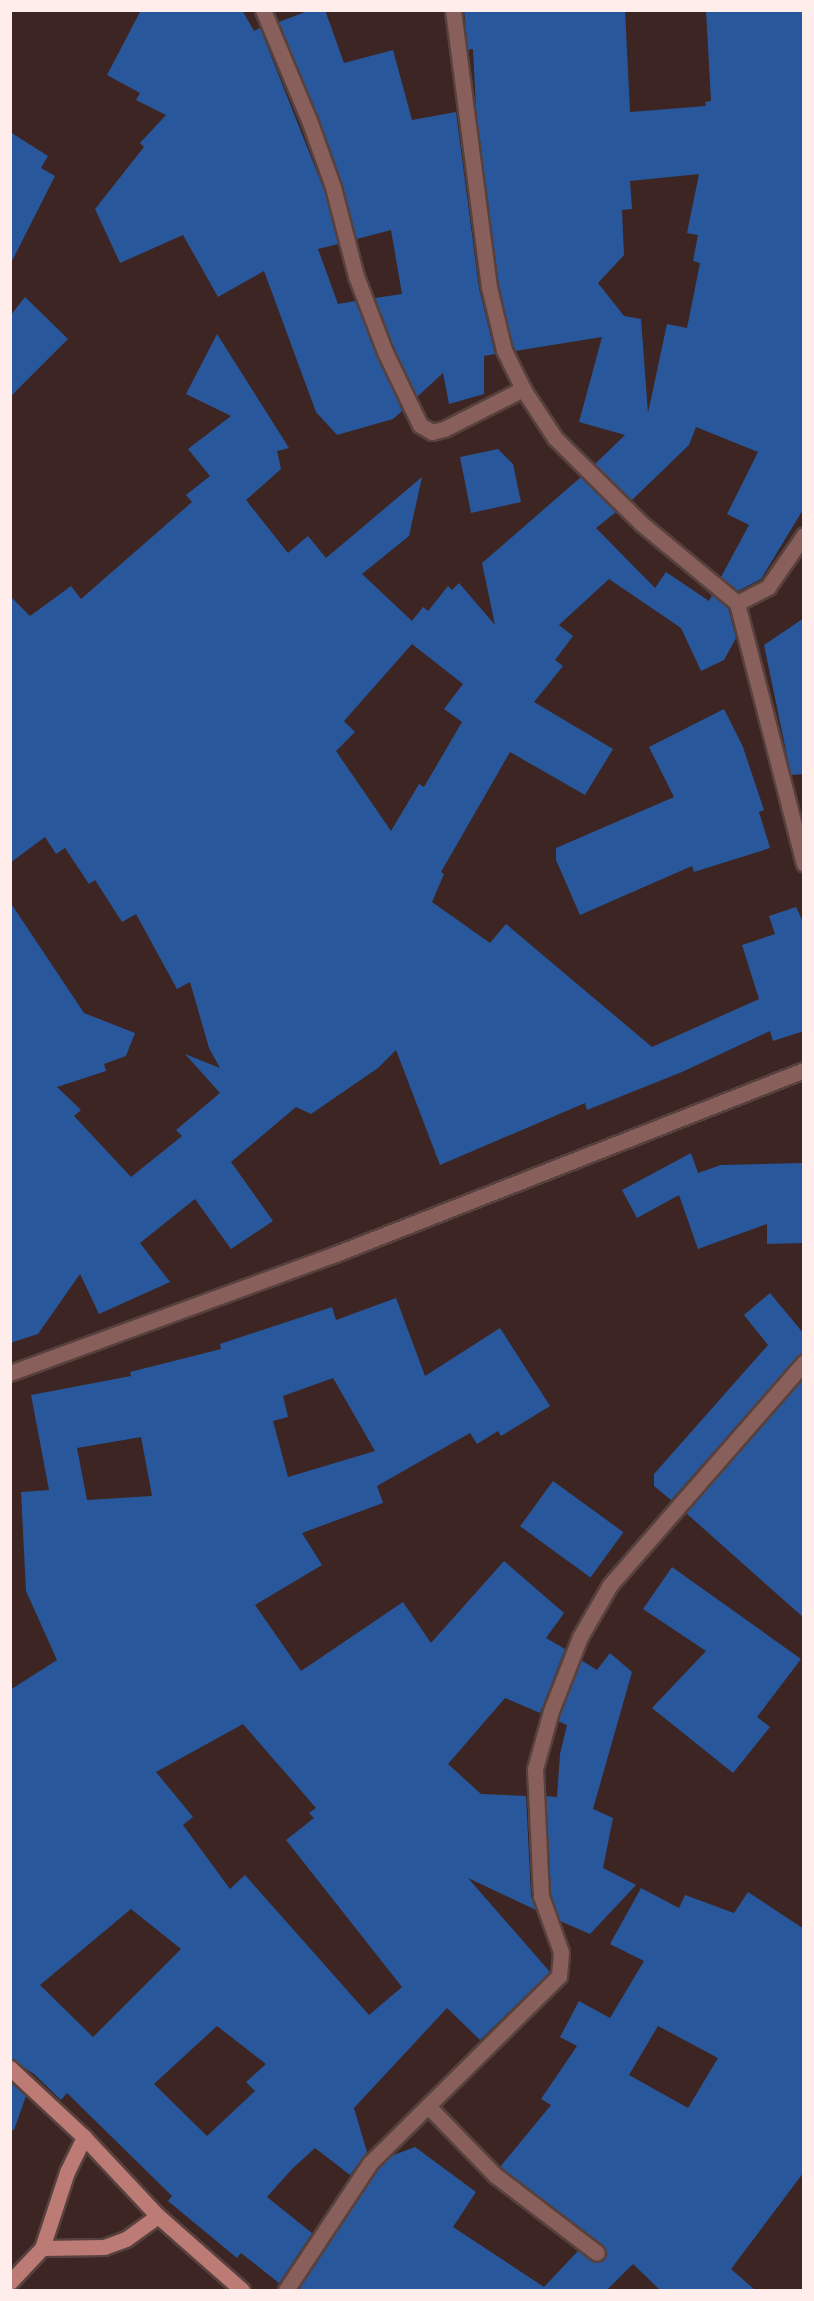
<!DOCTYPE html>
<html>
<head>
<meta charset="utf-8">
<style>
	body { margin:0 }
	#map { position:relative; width:814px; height:2301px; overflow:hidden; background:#3c2522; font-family:Quicksand,sans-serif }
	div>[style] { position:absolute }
	.building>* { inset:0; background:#28589b; transform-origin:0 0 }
	.roads { filter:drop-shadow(2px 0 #57413e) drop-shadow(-2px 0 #57413e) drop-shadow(0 2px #57413e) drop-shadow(0 -2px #57413e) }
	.street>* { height:15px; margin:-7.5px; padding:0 7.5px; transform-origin:7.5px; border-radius:7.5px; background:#885f5b }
	.secondary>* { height:15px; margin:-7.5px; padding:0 7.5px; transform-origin:7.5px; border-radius:7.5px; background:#bc7b75 }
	span { translate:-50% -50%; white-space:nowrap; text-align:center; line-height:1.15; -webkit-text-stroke:4.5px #1b1110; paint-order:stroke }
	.frame { position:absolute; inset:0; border:12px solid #feedeb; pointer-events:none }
</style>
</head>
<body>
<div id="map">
	<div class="building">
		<div style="clip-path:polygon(141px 10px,242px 10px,254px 31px,260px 28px,324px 190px,338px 244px,318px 249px,338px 304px,355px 301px,402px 411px,393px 419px,337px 435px,316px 412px,264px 271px,218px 297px,183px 235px,120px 263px,95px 209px,144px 147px,140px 143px,166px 115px,136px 100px,140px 93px,107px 75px)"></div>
		<div style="clip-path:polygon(310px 10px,325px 10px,344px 63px,393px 50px,412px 120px,456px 112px,479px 288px,495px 354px,484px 356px,484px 394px,449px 404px,443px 373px,417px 397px,394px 348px,375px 298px,402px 294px,391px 230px,357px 239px,318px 117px,279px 22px)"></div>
		<div style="clip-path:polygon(evenodd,464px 10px,625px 10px,630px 112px,706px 106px,705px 102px,711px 101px,706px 10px,804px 10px,804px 508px,761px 579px,738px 591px,721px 577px,749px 525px,727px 514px,758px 452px,696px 427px,689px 445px,632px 500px,595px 464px,625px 435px,579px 422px,602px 337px,515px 351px,513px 347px,499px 285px,476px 109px,473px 49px,468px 50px,464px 10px,699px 174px,687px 233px,698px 235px,693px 261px,700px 263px,687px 328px,667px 324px,648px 413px,641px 319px,624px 316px,598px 283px,624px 255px,622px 210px,632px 209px,630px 181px,699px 174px)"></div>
		<div style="clip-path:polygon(10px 132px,48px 156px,41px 168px,55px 176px,10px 265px)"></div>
		<div style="clip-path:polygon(25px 297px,68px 339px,10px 397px,10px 316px)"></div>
		<div style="clip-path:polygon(evenodd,217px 334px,289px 448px,277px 451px,281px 469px,246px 500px,288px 553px,308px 536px,326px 558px,422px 477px,409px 536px,362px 574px,412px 621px,423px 607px,428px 611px,448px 586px,452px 590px,459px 583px,495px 625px,482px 563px,581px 477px,616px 512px,596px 528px,655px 588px,666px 572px,709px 601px,712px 595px,728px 608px,736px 638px,724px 660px,701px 671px,681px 628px,609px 579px,559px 625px,573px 636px,555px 660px,563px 666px,534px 702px,613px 749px,585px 795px,510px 752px,441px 872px,444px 874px,432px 902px,490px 943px,506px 924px,652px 1047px,759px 999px,742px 945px,775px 934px,769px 916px,796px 907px,804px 924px,804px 1031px,773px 1041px,770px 1031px,682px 1072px,587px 1110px,585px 1103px,440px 1165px,396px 1050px,378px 1068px,311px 1114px,296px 1107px,231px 1162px,273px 1221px,231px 1249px,195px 1199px,140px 1243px,170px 1282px,99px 1314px,80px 1274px,38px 1334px,10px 1343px,10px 902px,84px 1013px,135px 1033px,126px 1056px,104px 1064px,106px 1071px,57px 1087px,81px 1110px,74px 1116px,131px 1177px,182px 1136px,176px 1130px,220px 1093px,185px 1054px,220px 1068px,209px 1048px,190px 982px,177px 989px,136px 914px,122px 922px,95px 880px,89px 884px,65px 848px,56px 854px,45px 837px,10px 863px,10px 596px,30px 616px,71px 586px,81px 599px,192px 502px,186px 495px,210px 476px,188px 449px,231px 416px,186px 394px,217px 334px,412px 644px,463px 684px,444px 709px,462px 722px,424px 787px,419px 784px,391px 831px,336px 751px,355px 732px,344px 721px,412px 644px)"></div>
		<div style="clip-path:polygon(498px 449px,513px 464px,521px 502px,471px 513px,460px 457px)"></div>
		<div style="clip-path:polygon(804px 618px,804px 774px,791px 775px,764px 645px)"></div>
		<div style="clip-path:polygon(724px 709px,743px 747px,764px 810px,759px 812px,770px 848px,694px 872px,692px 866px,580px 915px,556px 860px,556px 848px,674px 797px,649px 747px)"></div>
		<div style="clip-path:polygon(691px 1153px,698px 1173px,721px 1165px,804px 1163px,804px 1243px,767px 1244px,767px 1224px,698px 1249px,679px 1195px,637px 1218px,622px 1190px)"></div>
		<div style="clip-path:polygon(770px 1293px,804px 1334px,804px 1354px,797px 1357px,671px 1500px,654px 1486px,654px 1474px,768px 1345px,744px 1315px)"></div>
		<div style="clip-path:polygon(evenodd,396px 1298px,425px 1376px,500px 1328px,550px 1406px,501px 1436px,498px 1431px,477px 1444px,470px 1433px,377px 1486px,383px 1503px,302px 1533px,322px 1565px,255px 1605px,301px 1671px,403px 1602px,431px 1643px,504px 1561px,564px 1613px,546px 1638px,565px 1649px,540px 1713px,505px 1698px,448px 1764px,481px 1794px,526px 1796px,531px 1896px,536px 1910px,468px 1878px,550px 1972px,480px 2040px,447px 2008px,354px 2108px,367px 2152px,350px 2175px,315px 2148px,292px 2169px,267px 2197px,312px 2233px,279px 2283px,241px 2253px,237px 2258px,168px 2201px,172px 2196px,67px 2093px,61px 2100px,34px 2074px,10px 2058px,10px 1690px,57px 1660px,26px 1591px,21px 1492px,49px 1490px,31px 1395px,131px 1376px,130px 1372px,221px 1349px,220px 1344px,332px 1307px,336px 1320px,396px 1298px,333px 1378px,375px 1451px,288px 1477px,273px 1421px,288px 1417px,283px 1396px,333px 1378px,396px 1298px,141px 1437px,152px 1496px,87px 1500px,77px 1448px,141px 1437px,396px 1298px,243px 1724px,316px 1808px,309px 1813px,314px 1818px,286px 1840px,402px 1987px,369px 2015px,245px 1875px,230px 1889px,183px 1825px,193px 1817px,156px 1772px,243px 1724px,396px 1298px,131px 1909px,181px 1949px,93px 2037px,40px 1985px,131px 1909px,396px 1298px,217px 2026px,266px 2064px,246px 2082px,255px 2091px,207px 2136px,154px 2084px,217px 2026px)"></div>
		<div style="clip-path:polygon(804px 1378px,804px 1618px,686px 1513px)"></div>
		<div style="left:553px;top:1481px;width:87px;height:56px;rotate:36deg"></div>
		<div style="clip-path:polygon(672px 1567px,801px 1659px,757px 1717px,770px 1727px,733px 1773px,652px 1708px,706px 1651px,643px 1609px)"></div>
		<div style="clip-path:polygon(610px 1653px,632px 1672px,593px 1809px,613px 1818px,603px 1868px,636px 1885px,590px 1934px,560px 1921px,551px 1894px,546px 1796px,557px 1797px,560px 1754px,567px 1725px,558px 1721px,581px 1660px,597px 1670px)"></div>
		<div style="clip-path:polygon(evenodd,641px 1888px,679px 1908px,685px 1895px,734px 1913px,748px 1892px,804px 1929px,804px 2172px,731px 2269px,755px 2290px,660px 2290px,633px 2264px,607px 2290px,297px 2290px,378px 2169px,391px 2156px,415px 2147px,476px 2192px,453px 2227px,544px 2287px,578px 2251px,595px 2263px,604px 2259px,603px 2245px,500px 2167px,551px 2105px,541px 2099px,577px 2046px,560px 2037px,579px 2001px,610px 2018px,644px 1961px,610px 1944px,641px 1888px,658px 2026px,718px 2058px,688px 2108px,629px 2075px,658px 2026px)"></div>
		<div style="clip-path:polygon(10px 2082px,26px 2096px,14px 2130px,10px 2129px)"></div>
	</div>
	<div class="roads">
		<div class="street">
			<div style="left:263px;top:10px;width:119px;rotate:67.3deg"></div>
			<div style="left:309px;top:120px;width:71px;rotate:70.3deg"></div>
			<div style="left:333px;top:187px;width:92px;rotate:75.5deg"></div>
			<div style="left:356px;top:276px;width:81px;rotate:69.1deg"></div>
			<div style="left:385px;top:352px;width:81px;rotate:64.4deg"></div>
			<div style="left:420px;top:425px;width:14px;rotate:30deg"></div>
			<div style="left:432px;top:432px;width:12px;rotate:-14deg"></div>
			<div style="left:444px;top:429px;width:89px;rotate:-26.9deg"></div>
			<div style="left:453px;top:10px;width:279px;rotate:82.6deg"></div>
			<div style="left:489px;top:287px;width:65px;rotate:76.6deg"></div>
			<div style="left:504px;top:350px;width:43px;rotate:64deg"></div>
			<div style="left:523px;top:389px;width:59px;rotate:56.9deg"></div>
			<div style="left:555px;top:438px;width:122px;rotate:44.7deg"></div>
			<div style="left:642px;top:524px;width:124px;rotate:39.7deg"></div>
			<div style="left:737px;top:603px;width:269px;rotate:75.6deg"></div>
			<div style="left:737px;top:603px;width:35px;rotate:-27deg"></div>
			<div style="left:768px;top:587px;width:63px;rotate:-55.3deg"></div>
			<div style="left:10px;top:1373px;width:344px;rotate:-20.1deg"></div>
			<div style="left:333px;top:1255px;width:506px;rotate:-21.44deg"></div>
			<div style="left:429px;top:2107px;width:95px;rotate:45.9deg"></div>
			<div style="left:495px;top:2175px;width:128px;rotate:37.4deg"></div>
			<div style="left:286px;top:2290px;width:152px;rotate:-56.5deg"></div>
			<div style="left:370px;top:2163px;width:266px;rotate:-44.7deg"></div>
			<div style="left:559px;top:1976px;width:24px;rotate:-85deg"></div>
			<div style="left:561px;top:1952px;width:59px;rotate:-109.7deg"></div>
			<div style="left:541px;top:1896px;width:127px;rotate:-92.7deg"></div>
			<div style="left:535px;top:1769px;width:60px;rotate:-74.6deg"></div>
			<div style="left:551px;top:1711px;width:79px;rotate:-68.6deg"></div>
			<div style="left:580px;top:1637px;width:60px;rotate:-60deg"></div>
			<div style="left:610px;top:1585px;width:295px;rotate:-48.9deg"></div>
		</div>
		<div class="secondary">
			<div style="left:10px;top:2068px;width:101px;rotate:43deg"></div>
			<div style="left:84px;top:2137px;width:108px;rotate:46.9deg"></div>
			<div style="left:158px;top:2216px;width:112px;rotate:41.4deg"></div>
			<div style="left:42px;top:2248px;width:62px;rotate:-0.9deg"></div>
			<div style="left:104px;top:2247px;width:23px;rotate:-20deg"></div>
			<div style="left:126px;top:2239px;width:39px;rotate:-36deg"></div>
			<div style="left:10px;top:2282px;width:47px;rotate:-46.7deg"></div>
			<div style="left:42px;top:2248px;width:80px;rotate:-71.8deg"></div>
			<div style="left:67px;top:2172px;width:39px;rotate:-64deg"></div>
		</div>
	</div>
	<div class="frame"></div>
</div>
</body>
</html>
